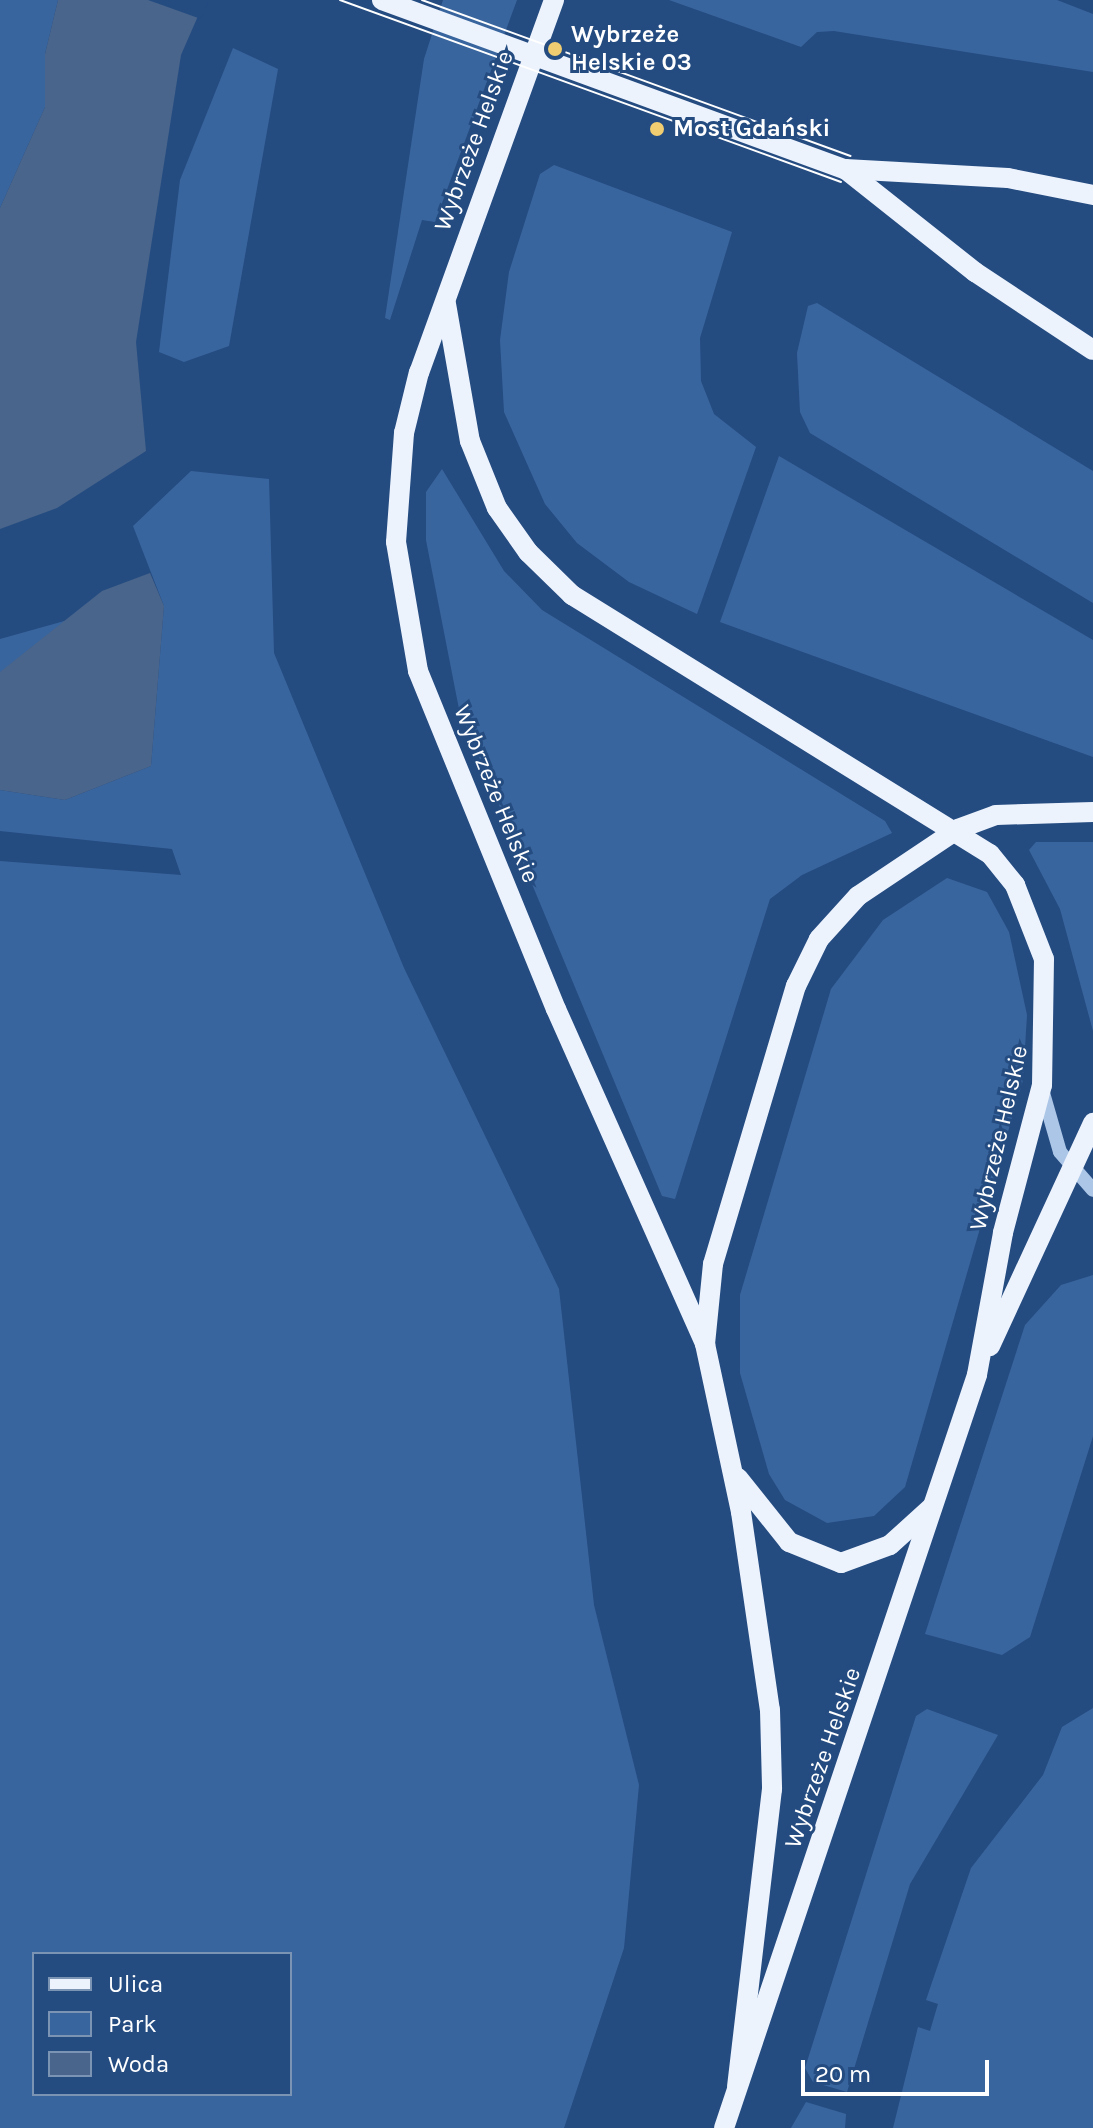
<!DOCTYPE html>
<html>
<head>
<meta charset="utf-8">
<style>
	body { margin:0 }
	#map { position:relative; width:1093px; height:2128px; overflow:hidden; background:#254c81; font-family:Karla,sans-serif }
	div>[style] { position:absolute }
	.green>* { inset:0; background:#39659e }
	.water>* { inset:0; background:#49658b }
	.pier>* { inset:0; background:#254c81 }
	.minor>* { height:14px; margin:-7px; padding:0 7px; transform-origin:7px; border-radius:7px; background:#acc6e7 }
	.major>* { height:20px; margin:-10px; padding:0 10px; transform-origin:10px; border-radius:10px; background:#edf3fd }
	.tram>* { height:2px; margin:-1px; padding:0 1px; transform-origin:1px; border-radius:1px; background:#fff }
	.major-bridge>* { height:20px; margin:-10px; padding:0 10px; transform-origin:10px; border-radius:10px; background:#edf3fd }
	.dots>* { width:22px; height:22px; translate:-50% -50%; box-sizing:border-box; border:4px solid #254c81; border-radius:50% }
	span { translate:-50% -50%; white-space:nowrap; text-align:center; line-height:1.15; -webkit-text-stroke:6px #254c81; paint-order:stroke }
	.poi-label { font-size:24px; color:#fff; font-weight:700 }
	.left { translate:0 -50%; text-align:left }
	.street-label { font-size:24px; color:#fff }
	.legend { position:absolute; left:32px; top:1952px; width:260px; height:144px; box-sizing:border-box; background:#254c81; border:2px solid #7c94b3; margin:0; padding:10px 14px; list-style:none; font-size:24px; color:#fff }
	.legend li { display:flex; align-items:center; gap:16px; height:40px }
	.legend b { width:40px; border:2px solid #7c94b3 }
	.scale { position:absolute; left:801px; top:2060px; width:188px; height:36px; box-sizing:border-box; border:4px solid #fff; border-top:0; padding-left:10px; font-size:24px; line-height:28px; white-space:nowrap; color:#fff; -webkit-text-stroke:6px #254c81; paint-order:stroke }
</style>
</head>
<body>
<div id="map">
	<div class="green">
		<div style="clip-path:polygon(0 0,58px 0,45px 54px,45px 107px,0 208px)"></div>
		<div style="clip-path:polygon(443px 0,517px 0,435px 222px,422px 220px,390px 320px,385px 318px,424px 59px)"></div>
		<div style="clip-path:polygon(669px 0,1057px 0,1093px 14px,1093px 72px,834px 31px,817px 32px,801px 47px)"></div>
		<div style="clip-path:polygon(233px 48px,278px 69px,229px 346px,184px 362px,159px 352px,180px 180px)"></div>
		<div style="clip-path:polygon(554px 165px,732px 232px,700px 338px,701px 381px,714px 414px,756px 447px,697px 614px,629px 582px,577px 543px,545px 504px,504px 412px,500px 340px,509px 272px,540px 174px)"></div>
		<div style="clip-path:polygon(817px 303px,1093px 471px,1093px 603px,810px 433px,800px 412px,797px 353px,808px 306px)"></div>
		<div style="clip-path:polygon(779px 456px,1093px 640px,1093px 757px,720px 622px)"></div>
		<div style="clip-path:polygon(442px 469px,504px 571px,542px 610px,885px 821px,892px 833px,802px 875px,770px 899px,675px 1199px,662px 1196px,459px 709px,426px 540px,426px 492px)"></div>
		<div style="clip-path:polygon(evenodd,191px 471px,269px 479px,274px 653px,404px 968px,559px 1289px,594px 1605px,639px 1785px,624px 1948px,564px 2128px,0 2128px,0 861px,181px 875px,172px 849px,0 831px,0 790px,65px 800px,151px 766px,164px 606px,133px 526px,191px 471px,34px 1954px,290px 1954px,290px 2094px,34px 2094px,34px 1954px)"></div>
		<div style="clip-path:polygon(68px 620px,40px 677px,0 709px,0 639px)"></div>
		<div style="clip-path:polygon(1036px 842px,1093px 842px,1093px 1031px,1060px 909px,1029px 850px)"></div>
		<div style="clip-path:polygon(947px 878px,987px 892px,1009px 932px,1027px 1015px,1023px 1080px,905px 1487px,874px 1516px,827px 1523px,785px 1500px,769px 1474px,740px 1373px,740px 1295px,831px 989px,883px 920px)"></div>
		<div style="clip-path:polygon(1093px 1275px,1093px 1436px,1030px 1637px,1002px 1655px,925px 1634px,1025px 1325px,1061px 1285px)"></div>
		<div style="clip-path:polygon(1093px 1708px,1093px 2128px,893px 2128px,918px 2027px,930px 2031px,938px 2004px,926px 2000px,971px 1868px,1043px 1775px,1062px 1727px)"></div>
		<div style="clip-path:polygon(927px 1709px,998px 1735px,910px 1884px,847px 2092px,813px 2082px,805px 2068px,916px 1716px)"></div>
		<div style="clip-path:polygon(806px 2102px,846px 2114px,845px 2128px,791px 2128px)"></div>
	</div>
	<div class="water">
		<div style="clip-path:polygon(58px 0,205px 0,181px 55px,136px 342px,146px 451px,57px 508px,0 529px,0 208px,45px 107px,45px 54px)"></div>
		<div style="clip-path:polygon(150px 573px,164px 606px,151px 766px,65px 800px,0 790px,0 672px,102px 591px)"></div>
	</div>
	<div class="pier">
		<div style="clip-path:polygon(148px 0,209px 0,201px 19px)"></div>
	</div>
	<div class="minor">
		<div style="left:1043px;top:1093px;width:61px;rotate:73.9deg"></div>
		<div style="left:1060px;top:1152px;width:50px;rotate:49deg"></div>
	</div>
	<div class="major">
		<div style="left:554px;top:0;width:396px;rotate:109.9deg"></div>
		<div style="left:419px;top:372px;width:63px;rotate:103.8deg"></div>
		<div style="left:404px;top:433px;width:109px;rotate:94.2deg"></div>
		<div style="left:396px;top:542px;width:131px;rotate:80.3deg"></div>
		<div style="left:418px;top:671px;width:365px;rotate:67.8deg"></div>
		<div style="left:556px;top:1009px;width:367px;rotate:66deg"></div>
		<div style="left:705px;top:1344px;width:172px;rotate:77.9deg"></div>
		<div style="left:741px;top:1512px;width:200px;rotate:81.7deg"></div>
		<div style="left:770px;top:1710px;width:79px;rotate:88.5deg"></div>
		<div style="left:772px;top:1789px;width:299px;rotate:96.7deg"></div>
		<div style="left:845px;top:169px;width:166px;rotate:38.4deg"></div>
		<div style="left:975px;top:272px;width:141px;rotate:33.5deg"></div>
		<div style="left:845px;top:169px;width:163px;rotate:3.2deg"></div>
		<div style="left:1008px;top:178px;width:87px;rotate:11.3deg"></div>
		<div style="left:446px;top:304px;width:139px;rotate:80.1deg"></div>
		<div style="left:470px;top:441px;width:72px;rotate:68.1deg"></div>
		<div style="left:497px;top:508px;width:54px;rotate:54.8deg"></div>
		<div style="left:528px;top:552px;width:62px;rotate:44.3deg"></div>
		<div style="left:572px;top:595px;width:492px;rotate:31.8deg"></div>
		<div style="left:990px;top:854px;width:40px;rotate:51deg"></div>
		<div style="left:1015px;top:885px;width:79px;rotate:68.6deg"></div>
		<div style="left:1044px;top:959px;width:126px;rotate:90.9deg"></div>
		<div style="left:1042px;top:1085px;width:153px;rotate:104.8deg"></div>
		<div style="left:1003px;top:1233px;width:144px;rotate:100.4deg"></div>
		<div style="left:977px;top:1375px;width:794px;rotate:108.57deg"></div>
		<div style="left:705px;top:1344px;width:80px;rotate:-84.3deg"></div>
		<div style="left:713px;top:1264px;width:290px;rotate:-73.4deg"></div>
		<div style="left:796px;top:986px;width:52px;rotate:-63.9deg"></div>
		<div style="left:819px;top:939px;width:58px;rotate:-47.8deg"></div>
		<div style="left:858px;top:896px;width:120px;rotate:-33.8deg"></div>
		<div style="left:958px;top:829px;width:40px;rotate:-20.2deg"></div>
		<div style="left:996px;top:815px;width:97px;rotate:-1.8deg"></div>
		<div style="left:990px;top:1346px;width:246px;rotate:-65.2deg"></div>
		<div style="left:738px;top:1478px;width:82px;rotate:51.4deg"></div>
		<div style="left:789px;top:1542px;width:56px;rotate:22deg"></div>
		<div style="left:841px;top:1563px;width:52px;rotate:-20.2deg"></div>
		<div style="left:890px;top:1545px;width:57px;rotate:-42.1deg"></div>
	</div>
	<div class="tram">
		<div style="left:340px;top:0;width:533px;rotate:19.96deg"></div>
		<div style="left:422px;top:0;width:456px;rotate:20deg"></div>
	</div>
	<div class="major-bridge">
		<div style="left:382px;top:0;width:493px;rotate:20.1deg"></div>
	</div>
	<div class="dots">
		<div style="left:555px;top:49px;background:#f0cd70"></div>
		<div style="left:657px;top:129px;background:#f0cd70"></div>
	</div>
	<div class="poi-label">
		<span class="left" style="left:571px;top:49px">Wybrzeże<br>Helskie 03</span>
		<span class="left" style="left:673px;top:129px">Most Gdański</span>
	</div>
	<div class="street-label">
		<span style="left:474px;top:141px;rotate:-70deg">Wybrzeże Helskie</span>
		<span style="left:496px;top:794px;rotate:68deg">Wybrzeże Helskie</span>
		<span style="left:999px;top:1138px;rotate:-77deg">Wybrzeże Helskie</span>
		<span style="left:823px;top:1758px;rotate:-71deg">Wybrzeże Helskie</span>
	</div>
	<ul class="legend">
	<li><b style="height:10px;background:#edf3fd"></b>Ulica</li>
	<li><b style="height:22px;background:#39659e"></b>Park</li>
	<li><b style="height:22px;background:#49658b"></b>Woda</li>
	</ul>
	<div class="scale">20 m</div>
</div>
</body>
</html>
